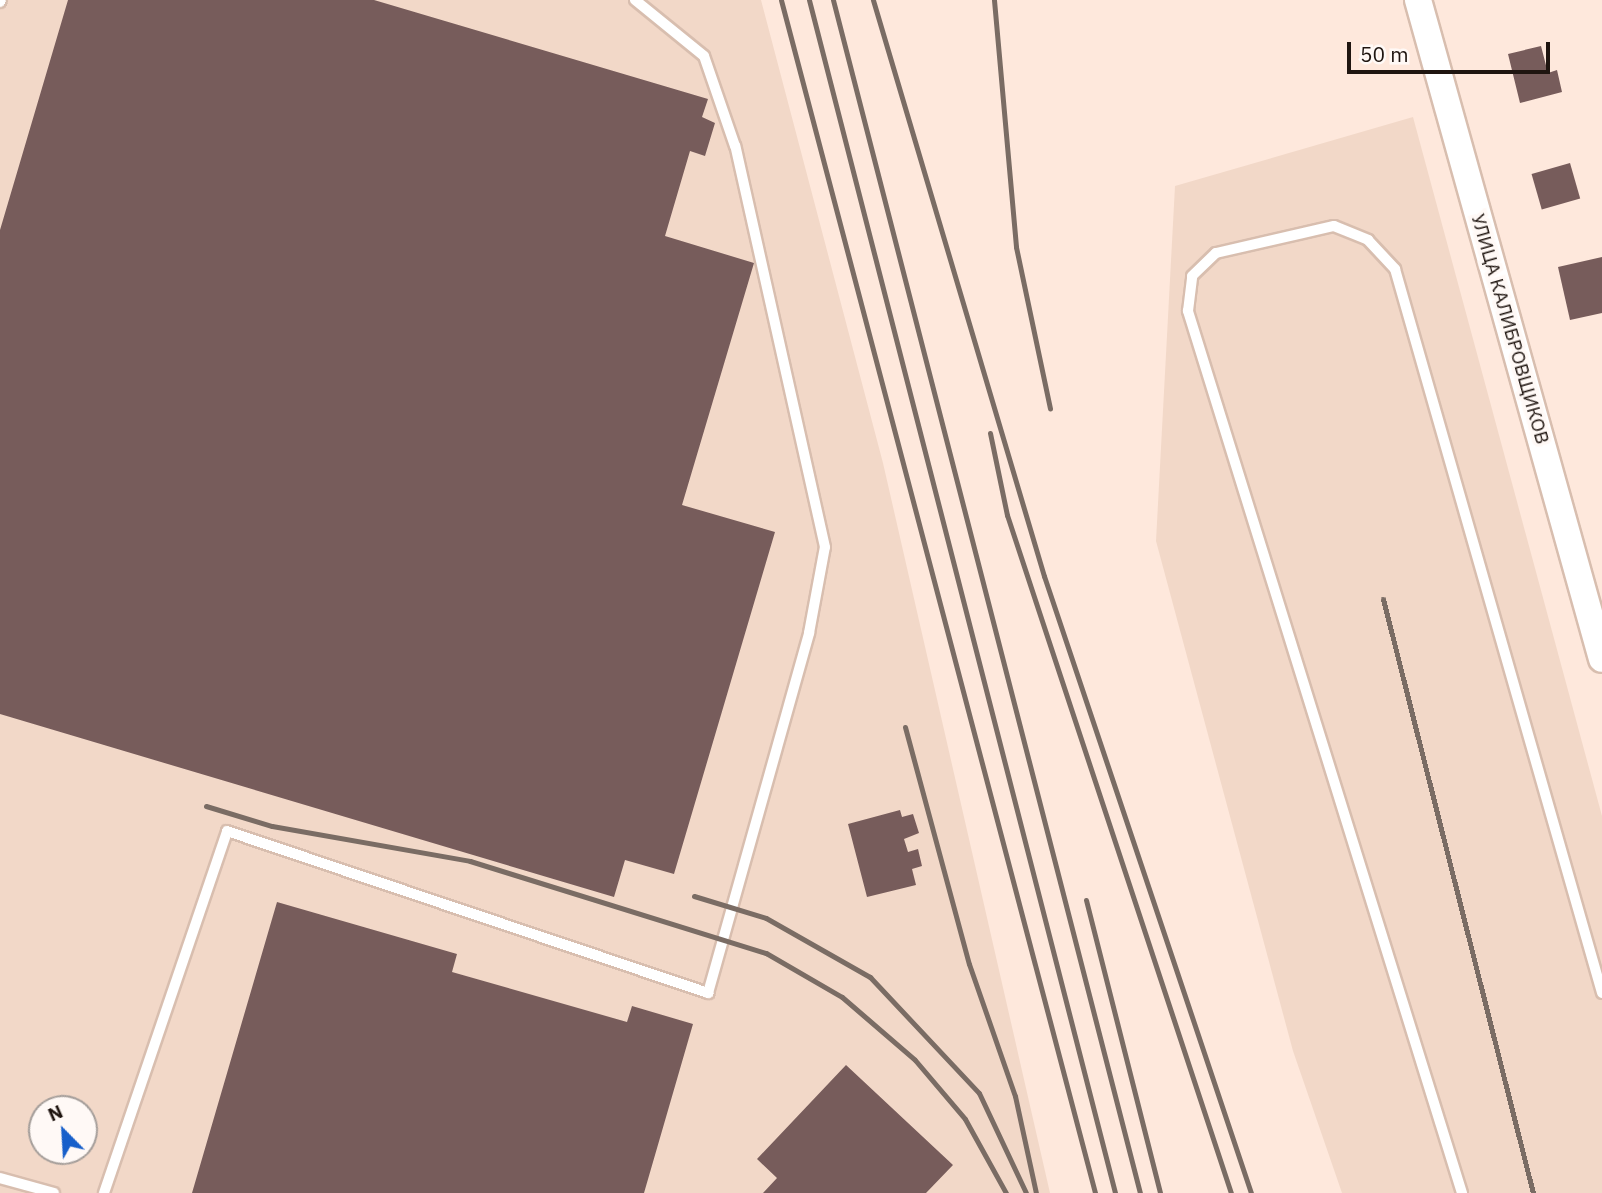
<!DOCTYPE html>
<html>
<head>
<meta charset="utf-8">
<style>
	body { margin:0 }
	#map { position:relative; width:1602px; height:1193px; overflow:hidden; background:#fee8dc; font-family:"IBM Plex Sans",sans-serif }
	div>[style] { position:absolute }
	.built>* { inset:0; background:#f2d8c8 }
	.building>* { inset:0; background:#775c5b; transform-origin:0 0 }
	.roads { filter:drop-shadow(2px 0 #d8beaf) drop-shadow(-2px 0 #d8beaf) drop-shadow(0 2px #d8beaf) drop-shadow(0 -2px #d8beaf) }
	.service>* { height:10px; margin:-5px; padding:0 5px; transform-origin:5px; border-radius:5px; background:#fff }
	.tertiary>* { height:26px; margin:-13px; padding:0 13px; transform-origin:13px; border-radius:13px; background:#fff }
	.rail>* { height:5px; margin:-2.5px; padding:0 2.5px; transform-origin:2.5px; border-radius:2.5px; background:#7a6c64 }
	span { translate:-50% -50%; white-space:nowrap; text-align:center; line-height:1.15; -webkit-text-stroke:7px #fff9f6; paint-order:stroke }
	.street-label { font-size:19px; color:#1f1510 }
	.north { position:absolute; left:28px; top:1095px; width:70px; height:70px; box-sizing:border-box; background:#fff9f6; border:2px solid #a59e9a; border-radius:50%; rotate:336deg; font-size:19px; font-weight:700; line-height:28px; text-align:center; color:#1f1510 }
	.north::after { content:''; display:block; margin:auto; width:24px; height:32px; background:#175fca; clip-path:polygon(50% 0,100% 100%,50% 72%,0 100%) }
	.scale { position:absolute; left:1347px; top:42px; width:203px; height:32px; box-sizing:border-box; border:4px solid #1f1510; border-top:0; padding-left:9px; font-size:21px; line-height:24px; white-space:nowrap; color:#1f1510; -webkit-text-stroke:5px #fff9f6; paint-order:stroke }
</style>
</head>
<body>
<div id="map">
	<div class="built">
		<div style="clip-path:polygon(evenodd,0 0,761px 0,883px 463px,1050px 1193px,0 1193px,0 0,42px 1109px,84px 1109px,84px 1151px,42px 1151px,42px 1109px)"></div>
		<div style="clip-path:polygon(1413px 117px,1602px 816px,1602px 1193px,1342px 1193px,1293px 1051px,1156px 541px,1175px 186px)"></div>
	</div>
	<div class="building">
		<div style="clip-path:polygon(68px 0,374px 0,708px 99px,702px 117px,715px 123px,705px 156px,690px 151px,665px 236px,754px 263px,682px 505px,775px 532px,674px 874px,625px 860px,614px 897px,0 714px,0 230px)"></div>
		<div style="clip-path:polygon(1541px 46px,1548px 73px,1557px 70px,1562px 92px,1520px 103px,1508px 54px)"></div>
		<div style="left:1570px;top:163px;width:37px;height:40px;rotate:74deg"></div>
		<div style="clip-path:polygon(1602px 257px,1602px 313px,1570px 320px,1558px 267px)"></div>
		<div style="clip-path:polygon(900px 810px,902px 817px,913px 814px,919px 833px,904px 839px,908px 852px,918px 849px,922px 866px,912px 869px,916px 885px,867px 897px,848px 824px)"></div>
		<div style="clip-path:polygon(277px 902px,457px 954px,452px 972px,627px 1022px,632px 1006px,693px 1024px,644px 1193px,192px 1193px)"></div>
		<div style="clip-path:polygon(846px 1065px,953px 1165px,926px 1193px,763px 1193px,777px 1178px,757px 1159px)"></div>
	</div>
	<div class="roads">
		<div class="service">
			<div style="left:0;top:2px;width:2px;rotate:-63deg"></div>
			<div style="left:0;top:1178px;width:56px;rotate:15.5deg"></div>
			<div style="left:104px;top:1193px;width:382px;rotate:-71.2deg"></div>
			<div style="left:227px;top:831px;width:508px;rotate:18.61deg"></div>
			<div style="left:708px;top:993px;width:374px;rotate:-74.3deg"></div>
			<div style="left:809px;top:633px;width:87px;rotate:-79.5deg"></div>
			<div style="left:825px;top:547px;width:411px;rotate:-102.6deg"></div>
			<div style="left:735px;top:146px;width:95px;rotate:-109deg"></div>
			<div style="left:704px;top:56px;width:89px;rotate:-140.9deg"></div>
			<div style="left:1462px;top:1193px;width:924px;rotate:-107.26deg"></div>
			<div style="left:1188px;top:311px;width:35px;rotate:-83deg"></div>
			<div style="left:1192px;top:276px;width:33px;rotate:-44deg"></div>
			<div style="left:1216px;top:253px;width:121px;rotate:-12.9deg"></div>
			<div style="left:1334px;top:226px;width:37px;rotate:22deg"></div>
			<div style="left:1368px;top:240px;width:40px;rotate:47deg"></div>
			<div style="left:1395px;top:269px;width:753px;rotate:74.04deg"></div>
		</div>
		<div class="tertiary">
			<div style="left:1418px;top:0;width:684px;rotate:74.4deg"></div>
		</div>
	</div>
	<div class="rail">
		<div style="left:781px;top:0;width:1234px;rotate:75.25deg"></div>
		<div style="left:809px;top:0;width:1232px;rotate:75.61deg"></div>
		<div style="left:833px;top:0;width:1232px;rotate:75.57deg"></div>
		<div style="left:873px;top:0;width:601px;rotate:73.47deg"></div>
		<div style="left:1044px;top:576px;width:651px;rotate:71.45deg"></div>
		<div style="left:994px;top:0;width:248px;rotate:84.9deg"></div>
		<div style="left:1016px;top:247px;width:165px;rotate:78.1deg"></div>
		<div style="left:990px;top:433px;width:84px;rotate:78.3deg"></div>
		<div style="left:1007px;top:515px;width:714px;rotate:71.72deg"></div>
		<div style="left:1383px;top:599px;width:613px;rotate:75.83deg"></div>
		<div style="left:905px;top:727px;width:245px;rotate:74.9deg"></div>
		<div style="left:969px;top:964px;width:140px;rotate:70.8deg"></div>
		<div style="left:1015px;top:1096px;width:99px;rotate:77.8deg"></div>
		<div style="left:206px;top:806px;width:69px;rotate:16.9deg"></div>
		<div style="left:272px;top:826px;width:201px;rotate:10deg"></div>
		<div style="left:470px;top:861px;width:310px;rotate:17.3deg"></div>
		<div style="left:766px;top:953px;width:88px;rotate:30.1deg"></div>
		<div style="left:842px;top:997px;width:96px;rotate:40.8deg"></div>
		<div style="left:915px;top:1060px;width:77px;rotate:49.7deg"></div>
		<div style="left:965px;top:1119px;width:85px;rotate:61deg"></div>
		<div style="left:694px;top:896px;width:75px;rotate:17deg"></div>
		<div style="left:766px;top:918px;width:120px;rotate:29.6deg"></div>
		<div style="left:870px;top:977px;width:159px;rotate:46.8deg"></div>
		<div style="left:979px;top:1093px;width:110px;rotate:64.8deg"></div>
		<div style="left:1086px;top:900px;width:302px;rotate:75.8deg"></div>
	</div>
	<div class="street-label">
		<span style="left:1510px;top:329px;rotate:74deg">УЛИЦА КАЛИБРОВЩИКОВ</span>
	</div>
	<div class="north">N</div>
	<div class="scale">50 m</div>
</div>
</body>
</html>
